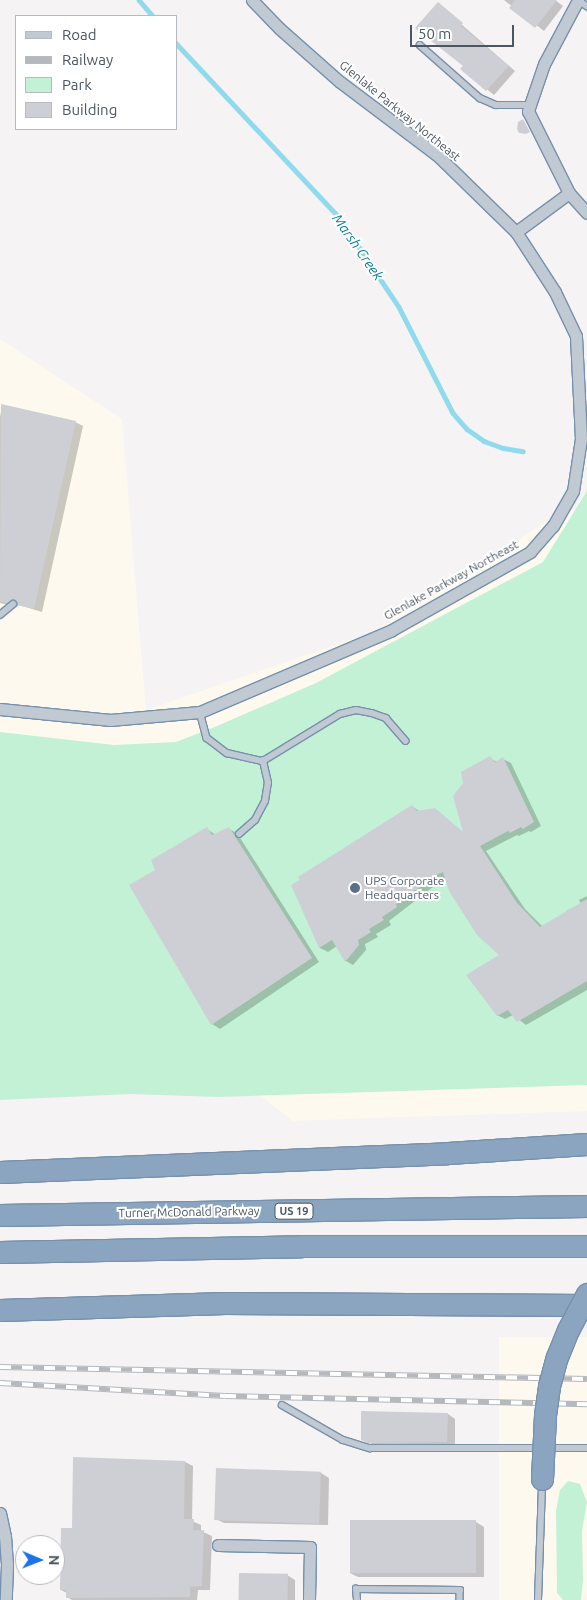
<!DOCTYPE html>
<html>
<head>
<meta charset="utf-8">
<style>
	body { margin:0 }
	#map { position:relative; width:587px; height:1600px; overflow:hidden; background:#f5f3f3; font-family:Ubuntu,sans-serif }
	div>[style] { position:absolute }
	.commercial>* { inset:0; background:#fdf9ef; transform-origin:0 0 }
	.green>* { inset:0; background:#c3f1d5 }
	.shadow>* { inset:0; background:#0003 }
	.stream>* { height:4.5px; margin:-2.25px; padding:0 2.25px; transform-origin:2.25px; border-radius:2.25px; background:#90daee }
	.building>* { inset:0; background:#cdcfd5; transform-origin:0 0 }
	.roads { filter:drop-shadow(1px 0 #7690ad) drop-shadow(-1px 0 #7690ad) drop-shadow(0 1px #7690ad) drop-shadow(0 -1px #7690ad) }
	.service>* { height:5.5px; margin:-2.75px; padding:0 2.75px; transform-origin:2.75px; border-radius:2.75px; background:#c1cad2 }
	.minor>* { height:11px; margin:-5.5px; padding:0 5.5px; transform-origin:5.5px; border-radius:5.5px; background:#c1cad2 }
	.motorway>* { height:21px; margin:-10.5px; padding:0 10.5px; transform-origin:10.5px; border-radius:10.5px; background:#8ba5c1 }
	.rail>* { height:5.5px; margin-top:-2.75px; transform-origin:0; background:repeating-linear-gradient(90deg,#fff 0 11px,#b5b8bd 0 22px); box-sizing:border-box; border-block:1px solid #b5b8bd }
	.bridges { filter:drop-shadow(1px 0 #7690ad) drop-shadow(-1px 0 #7690ad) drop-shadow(0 1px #7690ad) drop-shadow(0 -1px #7690ad) }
	.motorway-bridge>* { height:21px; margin:-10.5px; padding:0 10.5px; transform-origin:10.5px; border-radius:10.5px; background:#8ba5c1 }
	.dots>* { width:14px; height:14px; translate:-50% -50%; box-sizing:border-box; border:2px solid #fff; border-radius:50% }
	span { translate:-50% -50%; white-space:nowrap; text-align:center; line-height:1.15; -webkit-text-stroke:4px #fff; paint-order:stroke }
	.shield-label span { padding:1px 4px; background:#fff; border:1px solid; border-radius:4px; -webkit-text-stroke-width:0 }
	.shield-label { font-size:11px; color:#4a5661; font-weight:700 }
	.street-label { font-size:12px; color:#4a5661 }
	.service-label { font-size:12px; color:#4e5e75 }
	.left { translate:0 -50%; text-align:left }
	.water-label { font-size:14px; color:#0c7c9b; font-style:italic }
	.legend { position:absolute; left:15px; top:15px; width:162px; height:115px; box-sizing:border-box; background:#fff; border:1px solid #b7bbc0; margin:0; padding:6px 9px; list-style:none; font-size:15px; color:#4a5661 }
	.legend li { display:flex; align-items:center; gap:10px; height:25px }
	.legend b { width:25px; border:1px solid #b7bbc0 }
	.north { position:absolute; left:15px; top:1535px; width:50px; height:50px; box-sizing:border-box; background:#fff; border:1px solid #b7bbc0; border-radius:50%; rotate:91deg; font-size:14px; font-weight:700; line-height:20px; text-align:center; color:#4a5661 }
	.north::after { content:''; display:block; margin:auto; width:18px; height:22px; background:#1a73e8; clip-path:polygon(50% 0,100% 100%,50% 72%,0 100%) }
	.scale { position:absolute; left:410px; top:25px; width:104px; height:22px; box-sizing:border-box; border:2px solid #4a5661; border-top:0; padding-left:6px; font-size:15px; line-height:18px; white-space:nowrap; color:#4a5661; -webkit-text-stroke:4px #fff; paint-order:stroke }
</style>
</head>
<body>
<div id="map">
	<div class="commercial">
		<div style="clip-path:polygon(0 339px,122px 419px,146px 710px,373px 632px,566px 509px,587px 513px,587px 1111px,293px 1121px,244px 1083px,0 735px)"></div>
		<div style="left:587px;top:1337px;width:263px;height:88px;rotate:90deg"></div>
	</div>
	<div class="green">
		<div style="clip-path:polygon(587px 491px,587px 1085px,219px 1097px,131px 1094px,0 1100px,0 732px,114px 745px,176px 742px,217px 726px,316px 683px,543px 562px)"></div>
		<div style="clip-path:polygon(568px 1481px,580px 1484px,587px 1502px,582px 1531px,583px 1580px,581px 1600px,563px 1600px,557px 1593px,556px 1511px,560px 1490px)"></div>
	</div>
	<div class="shadow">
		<div style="clip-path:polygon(504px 0,555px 0,563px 6px,544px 31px)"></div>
		<div style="clip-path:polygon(438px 4px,515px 71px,494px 95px,462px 69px,465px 66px)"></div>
		<div style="clip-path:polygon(2px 406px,75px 422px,83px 426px,42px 612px,19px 605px,16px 607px,0 603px,0 417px)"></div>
		<div style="clip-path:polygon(490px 758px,497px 762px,503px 759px,511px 763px,541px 826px,531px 832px,529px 831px,519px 836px,517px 835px,486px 851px,525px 909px,543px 927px,567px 915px,566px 911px,581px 904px,579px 900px,587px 896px,587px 990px,526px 1025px,513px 1015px,505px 1019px,497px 1015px,501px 955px,446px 878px,432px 884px,433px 887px,389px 921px,391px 925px,376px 934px,378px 937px,365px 944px,366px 950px,353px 965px,346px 961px,337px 946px,328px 952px,320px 948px,293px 885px,412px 806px,419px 811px,435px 810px,464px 833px)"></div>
		<div style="clip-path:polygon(207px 829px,216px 835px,229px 829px,237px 833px,319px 962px,220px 1029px,212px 1024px,157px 870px)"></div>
		<div style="clip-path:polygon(448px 1414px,455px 1419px,455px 1446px,377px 1446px,362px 1440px)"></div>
		<div style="clip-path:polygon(185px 1462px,193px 1466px,192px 1521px,201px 1525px,201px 1531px,212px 1536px,210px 1590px,198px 1590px,197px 1600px,72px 1600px,67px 1597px,67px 1593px,61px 1590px,73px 1529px)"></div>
		<div style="clip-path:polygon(321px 1473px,329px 1478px,328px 1525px,224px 1523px,216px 1519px)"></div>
		<div style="clip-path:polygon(351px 1521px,476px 1522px,484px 1527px,484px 1577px,358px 1577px,350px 1573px)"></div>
		<div style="clip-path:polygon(287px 1575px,295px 1580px,295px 1600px,240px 1600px)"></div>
	</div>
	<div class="stream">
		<div style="left:139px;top:0;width:21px;rotate:49deg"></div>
		<div style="left:176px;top:43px;width:238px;rotate:46.9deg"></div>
		<div style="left:339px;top:217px;width:108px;rotate:56.3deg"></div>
		<div style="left:399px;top:307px;width:119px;rotate:63deg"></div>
		<div style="left:453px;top:413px;width:21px;rotate:49deg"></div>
		<div style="left:467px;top:429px;width:21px;rotate:35deg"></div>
		<div style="left:484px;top:441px;width:20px;rotate:20deg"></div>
		<div style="left:503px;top:448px;width:20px;rotate:9deg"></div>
	</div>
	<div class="building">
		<div style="clip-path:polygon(515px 0,557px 0,535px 28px,509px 8px)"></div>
		<div style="clip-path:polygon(438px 2px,463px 23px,461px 26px,509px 66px,486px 91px,460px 69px,463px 66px,415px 28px)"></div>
		<div style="clip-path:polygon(523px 119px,530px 132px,526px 134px,519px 133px,517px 129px,518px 122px)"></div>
		<div style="clip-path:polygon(1px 404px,76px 421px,34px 609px,17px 605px,14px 599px,7px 603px,0 601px)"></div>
		<div style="clip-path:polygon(490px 756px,495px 762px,503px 757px,534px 822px,523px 829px,521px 827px,510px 833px,508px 831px,480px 846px,517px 903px,540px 927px,587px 899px,587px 981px,517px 1022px,508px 1010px,497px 1016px,466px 975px,499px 955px,477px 935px,449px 891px,443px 872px,425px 880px,425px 883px,396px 904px,397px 907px,382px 917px,384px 920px,369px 929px,371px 932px,358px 940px,359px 945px,345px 962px,332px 940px,319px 948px,291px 885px,300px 880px,298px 877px,412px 805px,417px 811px,435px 808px,463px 832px,453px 796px,463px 783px,461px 772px)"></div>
		<div style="clip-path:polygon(207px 827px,212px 835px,229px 827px,312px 958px,211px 1025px,129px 885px,155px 870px,151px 860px)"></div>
		<div style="clip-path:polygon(361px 1411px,448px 1413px,447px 1442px,368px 1443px,361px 1440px)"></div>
		<div style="clip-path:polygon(73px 1457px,185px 1461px,184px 1519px,194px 1519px,193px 1530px,204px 1530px,202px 1586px,190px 1587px,190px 1597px,66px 1598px,66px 1590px,60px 1590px,61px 1528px,72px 1528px)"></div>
		<div style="left:216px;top:1468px;width:105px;height:52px;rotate:2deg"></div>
		<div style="left:350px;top:1520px;width:126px;height:53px"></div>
		<div style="left:239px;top:1573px;width:49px;height:27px;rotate:1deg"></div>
	</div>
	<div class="roads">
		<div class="service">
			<div style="left:578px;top:0;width:11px;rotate:34deg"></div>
			<div style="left:420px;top:45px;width:80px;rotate:41.5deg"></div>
			<div style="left:480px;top:98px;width:17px;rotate:24deg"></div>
			<div style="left:496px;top:105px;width:34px"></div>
			<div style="left:0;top:615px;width:17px;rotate:-40deg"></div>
			<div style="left:200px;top:712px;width:27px;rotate:75deg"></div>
			<div style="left:207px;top:738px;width:25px;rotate:37deg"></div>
			<div style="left:227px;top:753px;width:37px;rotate:13deg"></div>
			<div style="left:263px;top:761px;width:90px;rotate:-31.4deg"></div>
			<div style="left:340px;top:714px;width:16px;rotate:-14deg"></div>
			<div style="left:356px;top:710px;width:16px;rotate:11deg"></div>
			<div style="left:372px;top:713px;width:15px;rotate:20deg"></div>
			<div style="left:386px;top:718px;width:30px;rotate:49deg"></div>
			<div style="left:239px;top:834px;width:21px;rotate:-41deg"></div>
			<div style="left:255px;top:820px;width:21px;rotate:-62deg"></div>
			<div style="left:265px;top:801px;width:18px;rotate:-81deg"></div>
			<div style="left:268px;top:783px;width:23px;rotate:-103deg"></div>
			<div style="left:282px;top:1405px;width:70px;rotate:29.8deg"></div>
			<div style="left:343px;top:1440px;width:28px;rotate:17deg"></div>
			<div style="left:370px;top:1448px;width:217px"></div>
			<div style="left:357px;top:1600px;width:11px;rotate:-95deg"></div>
			<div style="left:356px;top:1589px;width:104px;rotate:0.6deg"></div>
			<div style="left:460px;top:1590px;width:10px;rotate:90deg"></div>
			<div style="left:538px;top:1600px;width:117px;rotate:-88deg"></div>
		</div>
		<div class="minor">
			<div style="left:578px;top:0;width:72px;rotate:118deg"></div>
			<div style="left:544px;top:64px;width:50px;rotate:108.8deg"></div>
			<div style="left:528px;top:111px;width:92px;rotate:63.4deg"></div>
			<div style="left:569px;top:193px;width:27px;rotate:48deg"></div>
			<div style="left:516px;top:232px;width:66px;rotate:-36.3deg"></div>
			<div style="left:0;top:709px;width:111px;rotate:5.7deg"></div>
			<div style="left:110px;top:720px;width:90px;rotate:-5.1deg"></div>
			<div style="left:200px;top:712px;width:207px;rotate:-23.1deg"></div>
			<div style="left:390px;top:631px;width:161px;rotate:-29.4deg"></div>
			<div style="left:530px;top:552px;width:35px;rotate:-49deg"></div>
			<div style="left:553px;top:526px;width:40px;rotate:-60.3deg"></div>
			<div style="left:573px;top:491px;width:53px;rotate:-81.3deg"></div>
			<div style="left:581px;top:439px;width:103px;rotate:-92.8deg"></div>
			<div style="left:576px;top:336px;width:49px;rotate:-115.5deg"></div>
			<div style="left:555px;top:292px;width:72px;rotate:-123deg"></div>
			<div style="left:516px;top:232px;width:110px;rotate:-135.7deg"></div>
			<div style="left:437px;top:155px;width:121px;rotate:-143deg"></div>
			<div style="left:340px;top:82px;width:81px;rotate:-138.5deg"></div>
			<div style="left:279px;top:28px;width:39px;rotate:-134deg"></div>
			<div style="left:0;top:1513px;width:24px;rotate:78deg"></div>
			<div style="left:5px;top:1536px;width:28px;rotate:86deg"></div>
			<div style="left:7px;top:1564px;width:36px;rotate:92deg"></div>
			<div style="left:218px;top:1545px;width:92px;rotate:1.2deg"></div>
			<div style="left:310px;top:1547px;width:53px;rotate:91.1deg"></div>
		</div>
		<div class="motorway">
			<div style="left:0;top:1172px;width:448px;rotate:-2.4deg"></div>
			<div style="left:448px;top:1153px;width:139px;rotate:-3.7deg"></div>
			<div style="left:0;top:1215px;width:587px;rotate:-0.88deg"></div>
			<div style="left:0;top:1252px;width:302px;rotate:-1.1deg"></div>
			<div style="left:302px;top:1246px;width:285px"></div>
			<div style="left:0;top:1310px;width:225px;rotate:-1.8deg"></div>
			<div style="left:225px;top:1303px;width:362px;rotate:0.3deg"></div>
		</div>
	</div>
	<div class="rail">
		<div style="left:0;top:1367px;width:587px;rotate:1.17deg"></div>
		<div style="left:0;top:1383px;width:225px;rotate:3.3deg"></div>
		<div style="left:225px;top:1396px;width:362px;rotate:1.3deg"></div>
	</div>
	<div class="bridges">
		<div class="motorway-bridge">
			<div style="left:542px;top:1479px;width:64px;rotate:-87.3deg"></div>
			<div style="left:545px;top:1415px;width:29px;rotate:-82deg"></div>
			<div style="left:549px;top:1386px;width:30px;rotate:-75deg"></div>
			<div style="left:557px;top:1357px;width:29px;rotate:-68deg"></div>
			<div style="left:568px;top:1330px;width:41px;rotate:-62.2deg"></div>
		</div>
	</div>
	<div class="dots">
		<div style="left:355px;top:888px;background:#5c6f8a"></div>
	</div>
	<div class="shield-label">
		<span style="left:294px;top:1211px">US 19</span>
	</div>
	<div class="street-label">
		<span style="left:400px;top:111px;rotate:39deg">Glenlake Parkway Northeast</span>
		<span style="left:451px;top:580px;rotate:-29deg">Glenlake Parkway Northeast</span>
		<span style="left:189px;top:1212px;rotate:-1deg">Turner McDonald Parkway</span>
	</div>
	<div class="service-label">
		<span class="left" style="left:365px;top:888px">UPS Corporate<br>Headquarters</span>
	</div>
	<div class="water-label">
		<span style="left:358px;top:247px;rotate:55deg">Marsh Creek</span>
	</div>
	<ul class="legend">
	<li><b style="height:6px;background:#c1cad2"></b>Road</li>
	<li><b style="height:6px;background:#b5b8bd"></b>Railway</li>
	<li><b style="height:14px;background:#c3f1d5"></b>Park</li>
	<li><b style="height:14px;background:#cdcfd5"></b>Building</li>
	</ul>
	<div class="north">N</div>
	<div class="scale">50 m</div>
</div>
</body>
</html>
